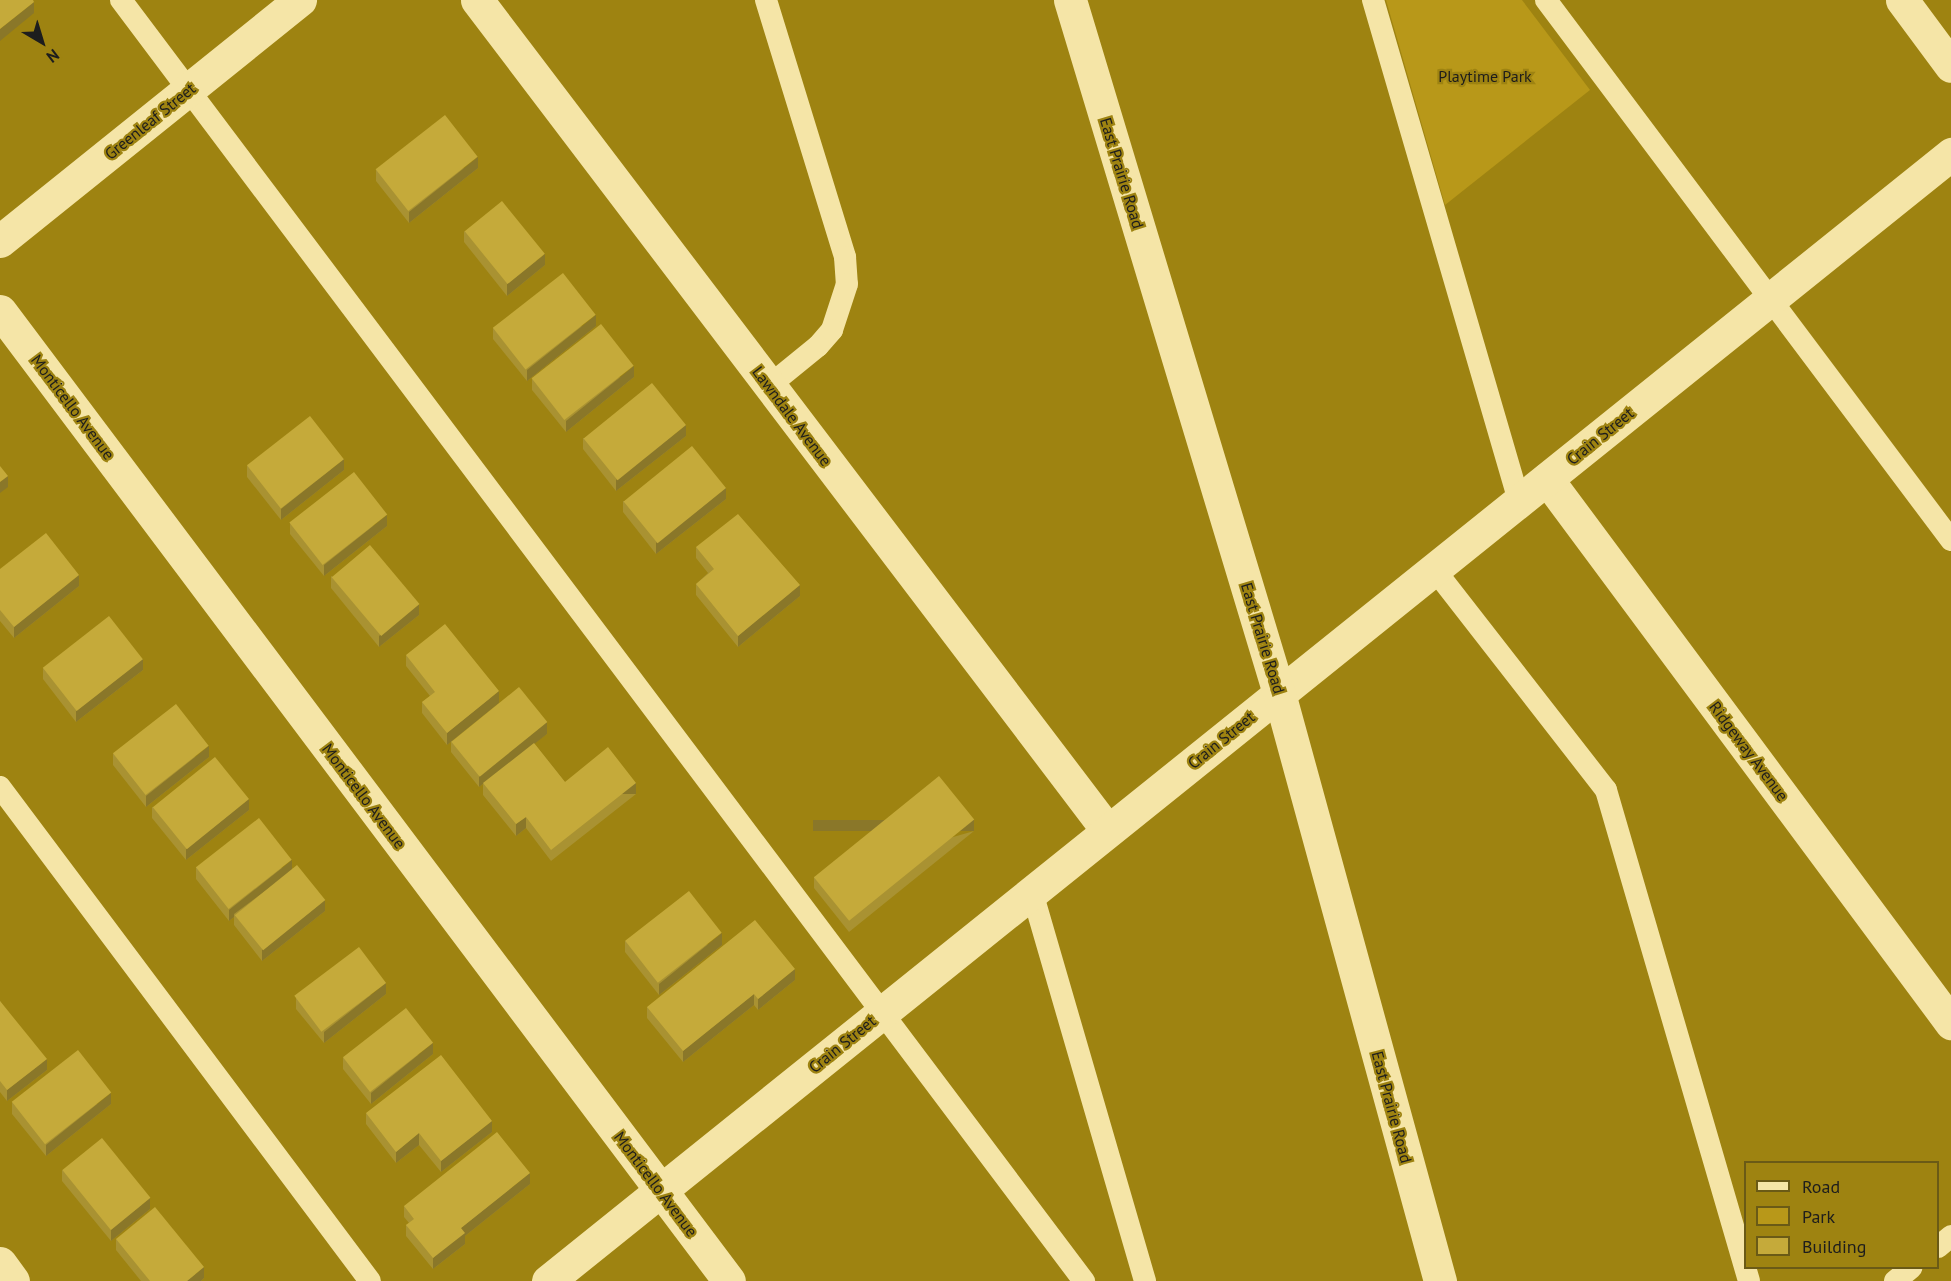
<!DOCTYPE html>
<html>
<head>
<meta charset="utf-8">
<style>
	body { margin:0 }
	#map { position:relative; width:1951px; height:1281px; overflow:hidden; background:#9e8311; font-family:"PT Sans",sans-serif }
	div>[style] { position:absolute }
	.green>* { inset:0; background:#b89819 }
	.service>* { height:22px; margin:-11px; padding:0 11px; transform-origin:11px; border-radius:11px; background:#f5e5a7 }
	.minor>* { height:33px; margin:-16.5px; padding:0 16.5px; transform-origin:16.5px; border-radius:16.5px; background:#f5e5a7 }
	.tertiary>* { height:33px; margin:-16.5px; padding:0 16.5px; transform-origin:16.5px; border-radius:16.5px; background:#f5e5a7 }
	.wall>* { inset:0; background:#a99232 }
	.shaded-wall>* { inset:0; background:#8a7729; transform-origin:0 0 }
	.building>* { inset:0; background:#c5aa3a; transform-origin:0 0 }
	span { translate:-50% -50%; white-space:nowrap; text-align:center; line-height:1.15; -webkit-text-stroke:4.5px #9e8311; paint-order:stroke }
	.park-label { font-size:16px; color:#1d1c1b }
	.street-label { font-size:16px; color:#1d1d1d }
	.legend { position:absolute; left:1744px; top:1161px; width:195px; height:108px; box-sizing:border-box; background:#9e8311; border:2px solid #6a5a16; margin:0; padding:8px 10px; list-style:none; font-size:18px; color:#1d1d1d }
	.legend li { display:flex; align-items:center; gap:12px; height:30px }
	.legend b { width:30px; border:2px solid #6a5a16 }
	.north { position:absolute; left:12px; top:12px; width:60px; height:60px; -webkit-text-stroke:4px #9e8311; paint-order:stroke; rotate:142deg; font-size:16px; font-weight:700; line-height:24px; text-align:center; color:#1d1d1d }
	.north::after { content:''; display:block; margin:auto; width:21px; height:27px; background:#1d1d1d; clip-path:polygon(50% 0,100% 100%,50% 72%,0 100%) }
</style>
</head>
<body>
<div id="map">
	<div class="green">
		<div style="clip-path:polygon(1386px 0,1522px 0,1590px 90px,1445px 205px)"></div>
	</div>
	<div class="service">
		<div style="left:121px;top:0;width:1603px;rotate:53.07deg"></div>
		<div style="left:766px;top:0;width:269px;rotate:72.9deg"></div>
		<div style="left:845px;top:257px;width:27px;rotate:86deg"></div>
		<div style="left:847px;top:284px;width:48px;rotate:108.1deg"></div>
		<div style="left:832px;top:330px;width:21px;rotate:131deg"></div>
		<div style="left:818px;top:346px;width:63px;rotate:140.8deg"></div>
		<div style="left:1373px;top:0;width:522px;rotate:73.75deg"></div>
		<div style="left:1546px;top:0;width:675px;rotate:53.13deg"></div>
		<div style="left:1434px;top:569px;width:280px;rotate:52.1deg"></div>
		<div style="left:1606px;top:790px;width:511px;rotate:73.76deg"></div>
		<div style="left:0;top:787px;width:617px;rotate:53.17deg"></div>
		<div style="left:1032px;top:892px;width:405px;rotate:73.8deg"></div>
		<div style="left:1938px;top:1247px;width:17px;rotate:-40deg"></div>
		<div style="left:1895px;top:1281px;width:21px;rotate:-39deg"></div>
	</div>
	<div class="minor">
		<div style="left:477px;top:0;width:1043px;rotate:52.79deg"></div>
		<div style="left:1902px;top:0;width:82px;rotate:53.4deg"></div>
		<div style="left:0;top:241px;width:385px;rotate:-38.8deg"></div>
		<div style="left:0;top:311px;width:1213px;rotate:53.07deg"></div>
		<div style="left:1547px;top:479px;width:678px;rotate:53.4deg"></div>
		<div style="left:0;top:1263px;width:22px;rotate:54deg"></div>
		<div style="left:548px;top:1281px;width:1800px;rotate:-38.77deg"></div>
	</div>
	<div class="tertiary">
		<div style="left:1070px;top:0;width:724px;rotate:73.22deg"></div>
		<div style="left:1279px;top:693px;width:610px;rotate:74.69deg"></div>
	</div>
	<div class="wall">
		<div style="clip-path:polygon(478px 168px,409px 223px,376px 181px,376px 170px)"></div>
		<div style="clip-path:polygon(464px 231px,545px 265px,507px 296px,464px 242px)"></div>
		<div style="clip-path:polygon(596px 326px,527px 381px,493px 339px,493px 328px)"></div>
		<div style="clip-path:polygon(634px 377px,566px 432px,532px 390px,532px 379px)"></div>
		<div style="clip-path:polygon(686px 436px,616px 491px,583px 449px,583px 438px)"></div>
		<div style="clip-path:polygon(247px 466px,344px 470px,281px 520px,247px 477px)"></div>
		<div style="clip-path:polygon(726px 499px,656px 554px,623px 512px,623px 501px)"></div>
		<div style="clip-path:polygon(290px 523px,387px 526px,324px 576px,290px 534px)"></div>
		<div style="clip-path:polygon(696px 547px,800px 596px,738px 647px,696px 595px,696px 584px,708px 573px,696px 558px)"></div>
		<div style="clip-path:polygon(0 569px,79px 586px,14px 638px,0 621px)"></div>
		<div style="clip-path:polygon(331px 576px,419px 615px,379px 647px,331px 588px)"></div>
		<div style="clip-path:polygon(406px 655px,499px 703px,447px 745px,422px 713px,422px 702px,430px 696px,406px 666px)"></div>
		<div style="clip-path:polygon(43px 668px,143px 670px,76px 722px,43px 679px)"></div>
		<div style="clip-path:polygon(547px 734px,534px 743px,565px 782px,636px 794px,551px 861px,526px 828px,516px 836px,483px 795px,483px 784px,479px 787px,451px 752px,451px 741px)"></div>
		<div style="clip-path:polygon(113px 754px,209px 757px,146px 807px,113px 765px)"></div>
		<div style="clip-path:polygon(152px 807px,249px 810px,186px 860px,152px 818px)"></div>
		<div style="clip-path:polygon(974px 831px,849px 932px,814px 888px,814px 877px)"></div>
		<div style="clip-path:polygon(196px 867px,292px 868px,325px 911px,262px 961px,234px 925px,234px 917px,229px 921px,196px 879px)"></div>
		<div style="clip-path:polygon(625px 941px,722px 945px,659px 995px,625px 952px)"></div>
		<div style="clip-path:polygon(795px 980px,758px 1010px,754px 1005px,683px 1062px,647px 1018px,647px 1007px)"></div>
		<div style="clip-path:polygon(386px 994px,324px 1043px,296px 1009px,296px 998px)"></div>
		<div style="clip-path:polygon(0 1001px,47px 1070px,7px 1101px,0 1092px)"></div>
		<div style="clip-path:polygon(433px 1054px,371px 1104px,343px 1069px,343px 1058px)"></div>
		<div style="clip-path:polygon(12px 1102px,111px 1104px,46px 1156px,12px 1114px)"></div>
		<div style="clip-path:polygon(366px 1113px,492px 1132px,441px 1172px,419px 1145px,396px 1163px,366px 1124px)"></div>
		<div style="clip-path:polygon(62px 1170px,150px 1209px,111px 1241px,62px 1181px)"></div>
		<div style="clip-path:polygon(530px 1184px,465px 1236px,465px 1244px,433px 1269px,406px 1236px,406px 1225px,409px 1223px,404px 1217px,404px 1206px)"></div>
		<div style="clip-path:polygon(116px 1239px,204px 1278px,201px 1281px,141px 1281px,116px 1250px)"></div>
	</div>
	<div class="shaded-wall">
		<div style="clip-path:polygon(34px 2px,34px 13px,0 41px,0 29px)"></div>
		<div style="clip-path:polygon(478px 157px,478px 168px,409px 223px,409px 212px)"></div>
		<div style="clip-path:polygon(545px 254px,545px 265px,507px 296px,507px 284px)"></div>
		<div style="clip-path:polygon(596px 315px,596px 326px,527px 381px,527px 370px)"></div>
		<div style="clip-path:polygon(634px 366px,634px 377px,566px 432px,566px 421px)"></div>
		<div style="clip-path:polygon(686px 425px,686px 436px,616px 491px,616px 480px)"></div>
		<div style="clip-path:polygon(344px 459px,344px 470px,281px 520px,281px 509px)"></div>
		<div style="clip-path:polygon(8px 476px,8px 487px,0 493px,0 482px)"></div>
		<div style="clip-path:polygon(726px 488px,726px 499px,656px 554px,656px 543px)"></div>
		<div style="clip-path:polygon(387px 515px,387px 526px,324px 576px,324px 565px)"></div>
		<div style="clip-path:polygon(79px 575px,79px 586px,14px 638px,14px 627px)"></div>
		<div style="clip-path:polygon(800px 585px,800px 596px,738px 647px,738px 636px)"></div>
		<div style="clip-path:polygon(419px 604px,419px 615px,379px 647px,379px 636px)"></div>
		<div style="clip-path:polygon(143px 659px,143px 670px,76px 722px,76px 711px)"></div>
		<div style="clip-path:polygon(499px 691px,499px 703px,447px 745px,447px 733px)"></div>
		<div style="clip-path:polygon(547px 722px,547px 734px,479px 787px,479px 776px)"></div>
		<div style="clip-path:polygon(209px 746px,209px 757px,146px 807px,146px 796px)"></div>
		<div style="left:636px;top:783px;width:11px;height:108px;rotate:90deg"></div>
		<div style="clip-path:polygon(249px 799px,249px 810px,186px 860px,186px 849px)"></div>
		<div style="clip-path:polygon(526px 817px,526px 828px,516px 836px,516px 824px)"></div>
		<div style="left:974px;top:820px;width:11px;height:161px;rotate:90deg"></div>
		<div style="clip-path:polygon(292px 860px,292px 871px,234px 914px,234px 917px,229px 921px,229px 910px)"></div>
		<div style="clip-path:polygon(325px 900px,325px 911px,262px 961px,262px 950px)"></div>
		<div style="clip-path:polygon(722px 933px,722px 945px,659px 995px,659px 984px)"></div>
		<div style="clip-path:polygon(795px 969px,795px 980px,758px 1010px,758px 999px)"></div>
		<div style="clip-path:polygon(386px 983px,386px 994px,324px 1043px,324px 1032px)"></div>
		<div style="clip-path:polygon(754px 994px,754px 1005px,683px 1062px,683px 1051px)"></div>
		<div style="clip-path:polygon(433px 1043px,433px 1054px,371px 1104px,371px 1093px)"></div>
		<div style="clip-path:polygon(47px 1059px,47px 1070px,7px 1101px,7px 1090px)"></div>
		<div style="clip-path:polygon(111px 1093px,111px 1104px,46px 1156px,46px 1145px)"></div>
		<div style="clip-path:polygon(492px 1121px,492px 1132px,441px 1172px,441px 1161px)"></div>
		<div style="clip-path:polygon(419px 1133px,419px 1145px,396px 1163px,396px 1152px)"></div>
		<div style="clip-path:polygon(530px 1173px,530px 1184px,465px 1236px,465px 1244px,433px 1269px,433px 1258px,461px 1228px)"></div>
		<div style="clip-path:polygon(150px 1198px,150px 1209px,111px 1241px,111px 1230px)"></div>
		<div style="clip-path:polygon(204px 1267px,204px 1278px,201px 1281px,187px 1281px)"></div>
	</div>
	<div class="building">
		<div style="clip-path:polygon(0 0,33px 0,34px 2px,0 29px)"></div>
		<div style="left:445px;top:115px;width:53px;height:88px;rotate:52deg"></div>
		<div style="left:502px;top:201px;width:68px;height:48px;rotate:51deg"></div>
		<div style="left:563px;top:273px;width:53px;height:89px;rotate:52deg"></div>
		<div style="left:601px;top:324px;width:53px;height:88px;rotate:52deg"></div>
		<div style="left:652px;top:383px;width:54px;height:88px;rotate:51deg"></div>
		<div style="left:310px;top:416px;width:55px;height:80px;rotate:52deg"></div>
		<div style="left:692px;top:446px;width:54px;height:88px;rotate:51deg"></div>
		<div style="clip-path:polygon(0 466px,8px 476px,0 482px)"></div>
		<div style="left:354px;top:472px;width:54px;height:82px;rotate:52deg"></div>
		<div style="clip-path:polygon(738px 514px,800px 585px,738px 636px,696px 584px,714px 569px,696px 547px)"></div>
		<div style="clip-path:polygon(46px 533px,79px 575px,14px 627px,0 610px,0 569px)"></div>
		<div style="left:370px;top:545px;width:77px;height:50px;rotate:50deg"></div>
		<div style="left:109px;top:616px;width:55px;height:84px;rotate:52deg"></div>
		<div style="clip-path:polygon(445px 624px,499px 691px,447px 733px,422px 702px,435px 692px,406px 655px)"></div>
		<div style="left:519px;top:687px;width:45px;height:87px;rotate:51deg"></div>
		<div style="left:176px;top:704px;width:53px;height:80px;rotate:52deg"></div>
		<div style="clip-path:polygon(534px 743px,565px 782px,608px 747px,636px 783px,551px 850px,526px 817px,516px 824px,483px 783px)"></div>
		<div style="left:215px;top:757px;width:54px;height:80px;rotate:51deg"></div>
		<div style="left:939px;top:776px;width:56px;height:161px;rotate:51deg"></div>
		<div style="left:259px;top:818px;width:53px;height:80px;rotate:52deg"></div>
		<div style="left:297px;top:865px;width:45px;height:80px;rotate:51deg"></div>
		<div style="left:689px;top:891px;width:53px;height:81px;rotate:52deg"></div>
		<div style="clip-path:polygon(755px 920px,795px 969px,758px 999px,754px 994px,683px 1051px,647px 1007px)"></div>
		<div style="left:359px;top:947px;width:45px;height:81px;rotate:53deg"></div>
		<div style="clip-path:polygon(0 1001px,47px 1059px,7px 1090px,0 1081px)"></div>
		<div style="left:406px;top:1008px;width:44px;height:80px;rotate:52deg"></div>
		<div style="left:78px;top:1050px;width:54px;height:84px;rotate:52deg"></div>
		<div style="clip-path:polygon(441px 1055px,492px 1121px,441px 1161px,419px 1133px,396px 1152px,366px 1113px)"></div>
		<div style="clip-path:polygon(497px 1132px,530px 1173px,461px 1228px,465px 1233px,433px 1258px,406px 1225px,414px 1219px,404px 1206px)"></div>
		<div style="left:102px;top:1138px;width:77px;height:51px;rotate:51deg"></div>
		<div style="clip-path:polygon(155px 1207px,204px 1267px,187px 1281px,150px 1281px,116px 1239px)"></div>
	</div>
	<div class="park-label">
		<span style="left:1485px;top:76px">Playtime Park</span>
	</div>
	<div class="street-label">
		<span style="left:150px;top:121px;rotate:-39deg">Greenleaf Street</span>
		<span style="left:1122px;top:173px;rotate:73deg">East Prairie Road</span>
		<span style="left:73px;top:407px;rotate:53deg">Monticello Avenue</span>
		<span style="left:792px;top:416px;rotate:53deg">Lawndale Avenue</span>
		<span style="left:1600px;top:436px;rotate:-39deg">Crain Street</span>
		<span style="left:1263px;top:638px;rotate:73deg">East Prairie Road</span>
		<span style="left:1221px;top:740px;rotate:-39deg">Crain Street</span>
		<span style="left:1749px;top:751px;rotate:53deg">Ridgeway Avenue</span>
		<span style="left:364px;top:796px;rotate:53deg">Monticello Avenue</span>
		<span style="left:842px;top:1044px;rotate:-39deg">Crain Street</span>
		<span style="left:1392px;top:1107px;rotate:75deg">East Prairie Road</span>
		<span style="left:656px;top:1184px;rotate:53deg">Monticello Avenue</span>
	</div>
	<ul class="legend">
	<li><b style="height:8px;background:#f5e5a7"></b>Road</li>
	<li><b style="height:16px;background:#b89819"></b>Park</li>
	<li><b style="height:16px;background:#c5aa3a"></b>Building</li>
	</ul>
	<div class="north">N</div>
</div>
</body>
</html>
